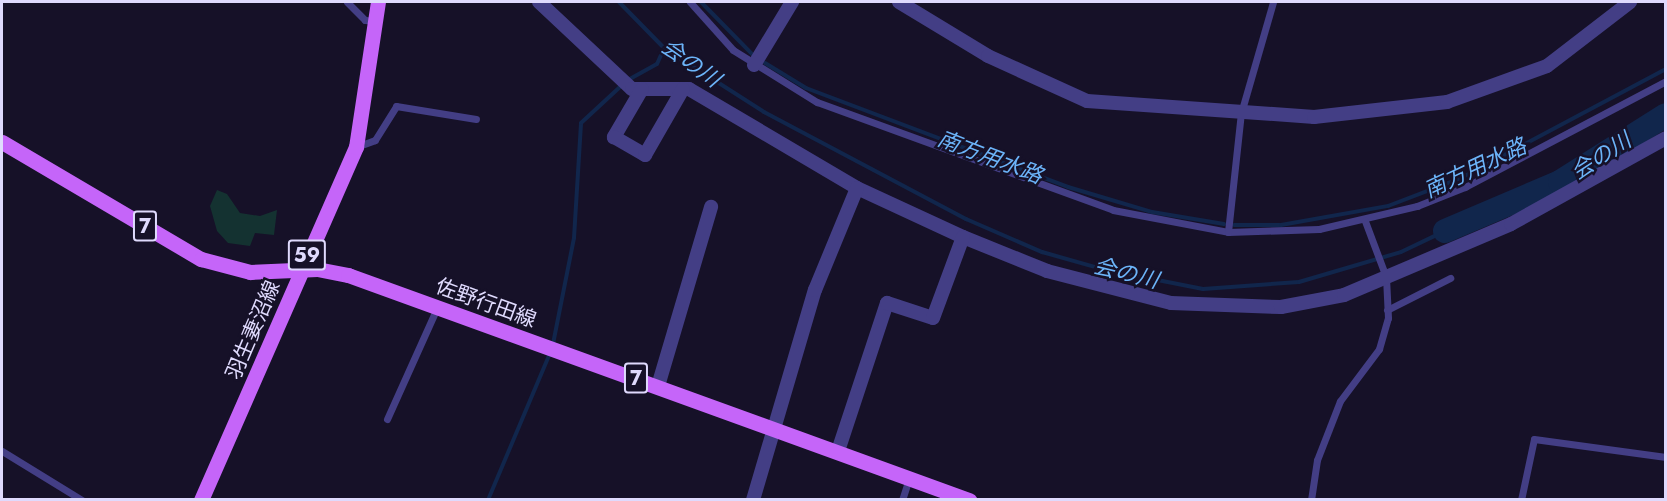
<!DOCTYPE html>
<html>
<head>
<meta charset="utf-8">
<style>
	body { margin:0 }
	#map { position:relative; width:1667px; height:501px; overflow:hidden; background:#161128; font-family:Jost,"Noto Sans JP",sans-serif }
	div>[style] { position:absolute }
	.green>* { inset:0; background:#143231 }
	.stream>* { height:4px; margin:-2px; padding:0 2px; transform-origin:2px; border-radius:2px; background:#11264c }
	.river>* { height:24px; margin:-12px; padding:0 12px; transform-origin:12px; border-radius:12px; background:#11264c }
	.service>* { height:7px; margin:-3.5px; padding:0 3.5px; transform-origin:3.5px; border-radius:3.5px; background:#433e85 }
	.minor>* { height:14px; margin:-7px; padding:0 7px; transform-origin:7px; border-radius:7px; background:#433e85 }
	.primary>* { height:15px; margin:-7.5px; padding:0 7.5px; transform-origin:7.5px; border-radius:7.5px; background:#c565f9 }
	span { translate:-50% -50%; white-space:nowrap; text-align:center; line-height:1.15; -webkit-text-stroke:5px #161128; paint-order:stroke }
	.shield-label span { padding:2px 4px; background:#161128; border:2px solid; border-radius:4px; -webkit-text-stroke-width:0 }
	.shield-label { font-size:20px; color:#dfdafd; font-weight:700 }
	.street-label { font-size:21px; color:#dfdafd }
	.water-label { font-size:22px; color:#6cb4f9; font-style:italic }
	.frame { position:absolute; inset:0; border:3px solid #dfdafd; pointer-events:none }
</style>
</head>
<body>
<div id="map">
	<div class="green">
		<div style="clip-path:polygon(217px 190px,227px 194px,240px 213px,260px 216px,277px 210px,274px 235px,255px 233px,250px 246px,228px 243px,217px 231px,210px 206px)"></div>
	</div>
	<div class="stream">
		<div style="left:619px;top:2px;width:64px;rotate:45.6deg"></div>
		<div style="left:664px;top:48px;width:119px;rotate:32.6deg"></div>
		<div style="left:764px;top:112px;width:229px;rotate:27.9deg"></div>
		<div style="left:966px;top:219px;width:83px;rotate:23.5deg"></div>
		<div style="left:1042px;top:252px;width:62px;rotate:15.8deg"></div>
		<div style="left:1102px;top:269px;width:103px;rotate:11.2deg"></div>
		<div style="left:1203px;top:289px;width:96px;rotate:-4.2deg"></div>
		<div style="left:1299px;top:282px;width:106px;rotate:-16.4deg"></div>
		<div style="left:1401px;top:252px;width:49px;rotate:-25.5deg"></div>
		<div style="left:701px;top:2px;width:74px;rotate:45.5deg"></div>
		<div style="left:765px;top:63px;width:48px;rotate:31.4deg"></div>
		<div style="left:806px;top:88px;width:280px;rotate:20.7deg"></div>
		<div style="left:1068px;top:187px;width:88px;rotate:16.6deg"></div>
		<div style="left:1152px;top:212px;width:73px;rotate:9.5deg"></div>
		<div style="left:628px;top:80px;width:33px;rotate:-29deg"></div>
		<div style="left:657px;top:64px;width:17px;rotate:-66deg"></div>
		<div style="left:1234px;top:225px;width:47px"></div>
		<div style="left:1281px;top:225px;width:109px;rotate:-10.1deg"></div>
		<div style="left:1388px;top:206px;width:78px;rotate:-21deg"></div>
		<div style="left:1461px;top:178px;width:232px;rotate:-28deg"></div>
		<div style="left:553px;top:344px;width:108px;rotate:-78.8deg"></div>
		<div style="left:574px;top:238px;width:115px;rotate:-86.5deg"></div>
		<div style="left:581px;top:123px;width:56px;rotate:-42.8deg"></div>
		<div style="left:488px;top:500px;width:162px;rotate:-67.1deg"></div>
	</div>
	<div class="river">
		<div style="left:1445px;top:231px;width:125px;rotate:-23.1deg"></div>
		<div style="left:1560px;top:182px;width:125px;rotate:-32.3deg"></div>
	</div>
	<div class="service">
		<div style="left:347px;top:2px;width:25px;rotate:45deg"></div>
		<div style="left:365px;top:20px;width:10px;rotate:6deg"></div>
		<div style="left:690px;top:2px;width:64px;rotate:48.1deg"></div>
		<div style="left:733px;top:50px;width:99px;rotate:31.8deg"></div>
		<div style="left:817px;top:102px;width:315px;rotate:20deg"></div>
		<div style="left:1113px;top:210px;width:117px;rotate:10.8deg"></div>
		<div style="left:1228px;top:232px;width:91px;rotate:-1.9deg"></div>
		<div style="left:1319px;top:229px;width:101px;rotate:-13.2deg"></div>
		<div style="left:1417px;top:206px;width:52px;rotate:-21.6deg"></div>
		<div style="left:1465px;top:187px;width:227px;rotate:-27.8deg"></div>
		<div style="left:356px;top:147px;width:20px;rotate:-20deg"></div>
		<div style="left:375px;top:140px;width:40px;rotate:-58deg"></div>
		<div style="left:396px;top:106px;width:81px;rotate:9.2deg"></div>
		<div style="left:1228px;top:232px;width:120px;rotate:-83.8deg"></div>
		<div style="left:1241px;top:113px;width:116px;rotate:-73.9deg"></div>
		<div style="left:1387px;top:310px;width:71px;rotate:-26.9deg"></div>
		<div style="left:387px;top:419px;width:122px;rotate:-65.8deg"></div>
		<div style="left:2px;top:451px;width:94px;rotate:31.5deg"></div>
		<div style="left:902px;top:500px;width:22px;rotate:-72deg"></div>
		<div style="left:1311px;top:500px;width:40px;rotate:-81.5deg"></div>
		<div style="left:1317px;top:460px;width:63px;rotate:-68.7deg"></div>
		<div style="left:1340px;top:401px;width:65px;rotate:-53.1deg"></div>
		<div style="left:1379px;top:349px;width:32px;rotate:-74deg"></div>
		<div style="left:1388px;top:318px;width:41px;rotate:-92.8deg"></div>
		<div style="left:1386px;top:277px;width:60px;rotate:-110.6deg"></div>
		<div style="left:1521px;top:500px;width:62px;rotate:-78deg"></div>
		<div style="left:1534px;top:439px;width:133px;rotate:7.8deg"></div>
	</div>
	<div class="minor">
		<div style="left:539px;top:2px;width:127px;rotate:43.1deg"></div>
		<div style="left:632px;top:89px;width:57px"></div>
		<div style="left:689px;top:89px;width:195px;rotate:30.5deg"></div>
		<div style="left:857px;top:188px;width:117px;rotate:24.8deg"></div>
		<div style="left:963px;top:237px;width:91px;rotate:22deg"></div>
		<div style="left:1047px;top:271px;width:128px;rotate:14.5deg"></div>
		<div style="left:1171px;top:303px;width:110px;rotate:2.1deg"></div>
		<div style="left:1281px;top:307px;width:64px;rotate:-10.8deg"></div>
		<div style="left:1344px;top:295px;width:181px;rotate:-23deg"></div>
		<div style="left:1511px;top:224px;width:177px;rotate:-29deg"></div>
		<div style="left:899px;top:2px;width:104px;rotate:31.2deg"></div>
		<div style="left:988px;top:56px;width:109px;rotate:24.4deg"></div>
		<div style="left:1087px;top:101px;width:228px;rotate:4deg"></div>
		<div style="left:1314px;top:117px;width:134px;rotate:-6.4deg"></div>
		<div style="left:1447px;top:102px;width:106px;rotate:-19.8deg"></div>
		<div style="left:1547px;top:66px;width:105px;rotate:-37.6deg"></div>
		<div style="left:754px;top:65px;width:74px;rotate:-58.9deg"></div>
		<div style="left:642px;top:89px;width:56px;rotate:120.3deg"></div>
		<div style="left:614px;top:137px;width:36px;rotate:30deg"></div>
		<div style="left:645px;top:155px;width:76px;rotate:-60.1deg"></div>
		<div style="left:658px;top:386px;width:187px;rotate:-73.5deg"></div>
		<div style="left:838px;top:451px;width:156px;rotate:-71.7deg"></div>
		<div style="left:887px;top:303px;width:48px;rotate:18.1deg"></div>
		<div style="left:933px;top:318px;width:86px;rotate:-69.7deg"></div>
		<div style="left:753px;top:500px;width:219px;rotate:-73.6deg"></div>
		<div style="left:815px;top:290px;width:110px;rotate:-67.6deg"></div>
	</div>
	<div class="primary">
		<div style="left:2px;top:142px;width:231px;rotate:30.5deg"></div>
		<div style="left:201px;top:259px;width:51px;rotate:14.9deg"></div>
		<div style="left:250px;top:272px;width:67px;rotate:-2.6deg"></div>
		<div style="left:317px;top:269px;width:32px;rotate:11deg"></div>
		<div style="left:348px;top:275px;width:661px;rotate:19.92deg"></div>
		<div style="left:201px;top:500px;width:386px;rotate:-66.3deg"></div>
		<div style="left:356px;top:147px;width:147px;rotate:-81.4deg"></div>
	</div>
	<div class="shield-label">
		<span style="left:145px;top:226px">7</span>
		<span style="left:307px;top:255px">59</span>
		<span style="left:636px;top:378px">7</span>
	</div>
	<div class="street-label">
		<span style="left:486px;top:303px;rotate:20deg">佐野行田線</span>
		<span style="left:253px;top:330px;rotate:-67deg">羽生妻沼線</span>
	</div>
	<div class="water-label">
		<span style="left:691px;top:63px;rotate:35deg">会の川</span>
		<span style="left:1601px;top:156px;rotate:-33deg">会の川</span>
		<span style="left:990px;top:157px;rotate:21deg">南方用水路</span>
		<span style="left:1475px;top:168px;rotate:-25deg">南方用水路</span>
		<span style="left:1126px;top:273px;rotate:14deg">会の川</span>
	</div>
	<div class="frame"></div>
</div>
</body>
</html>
